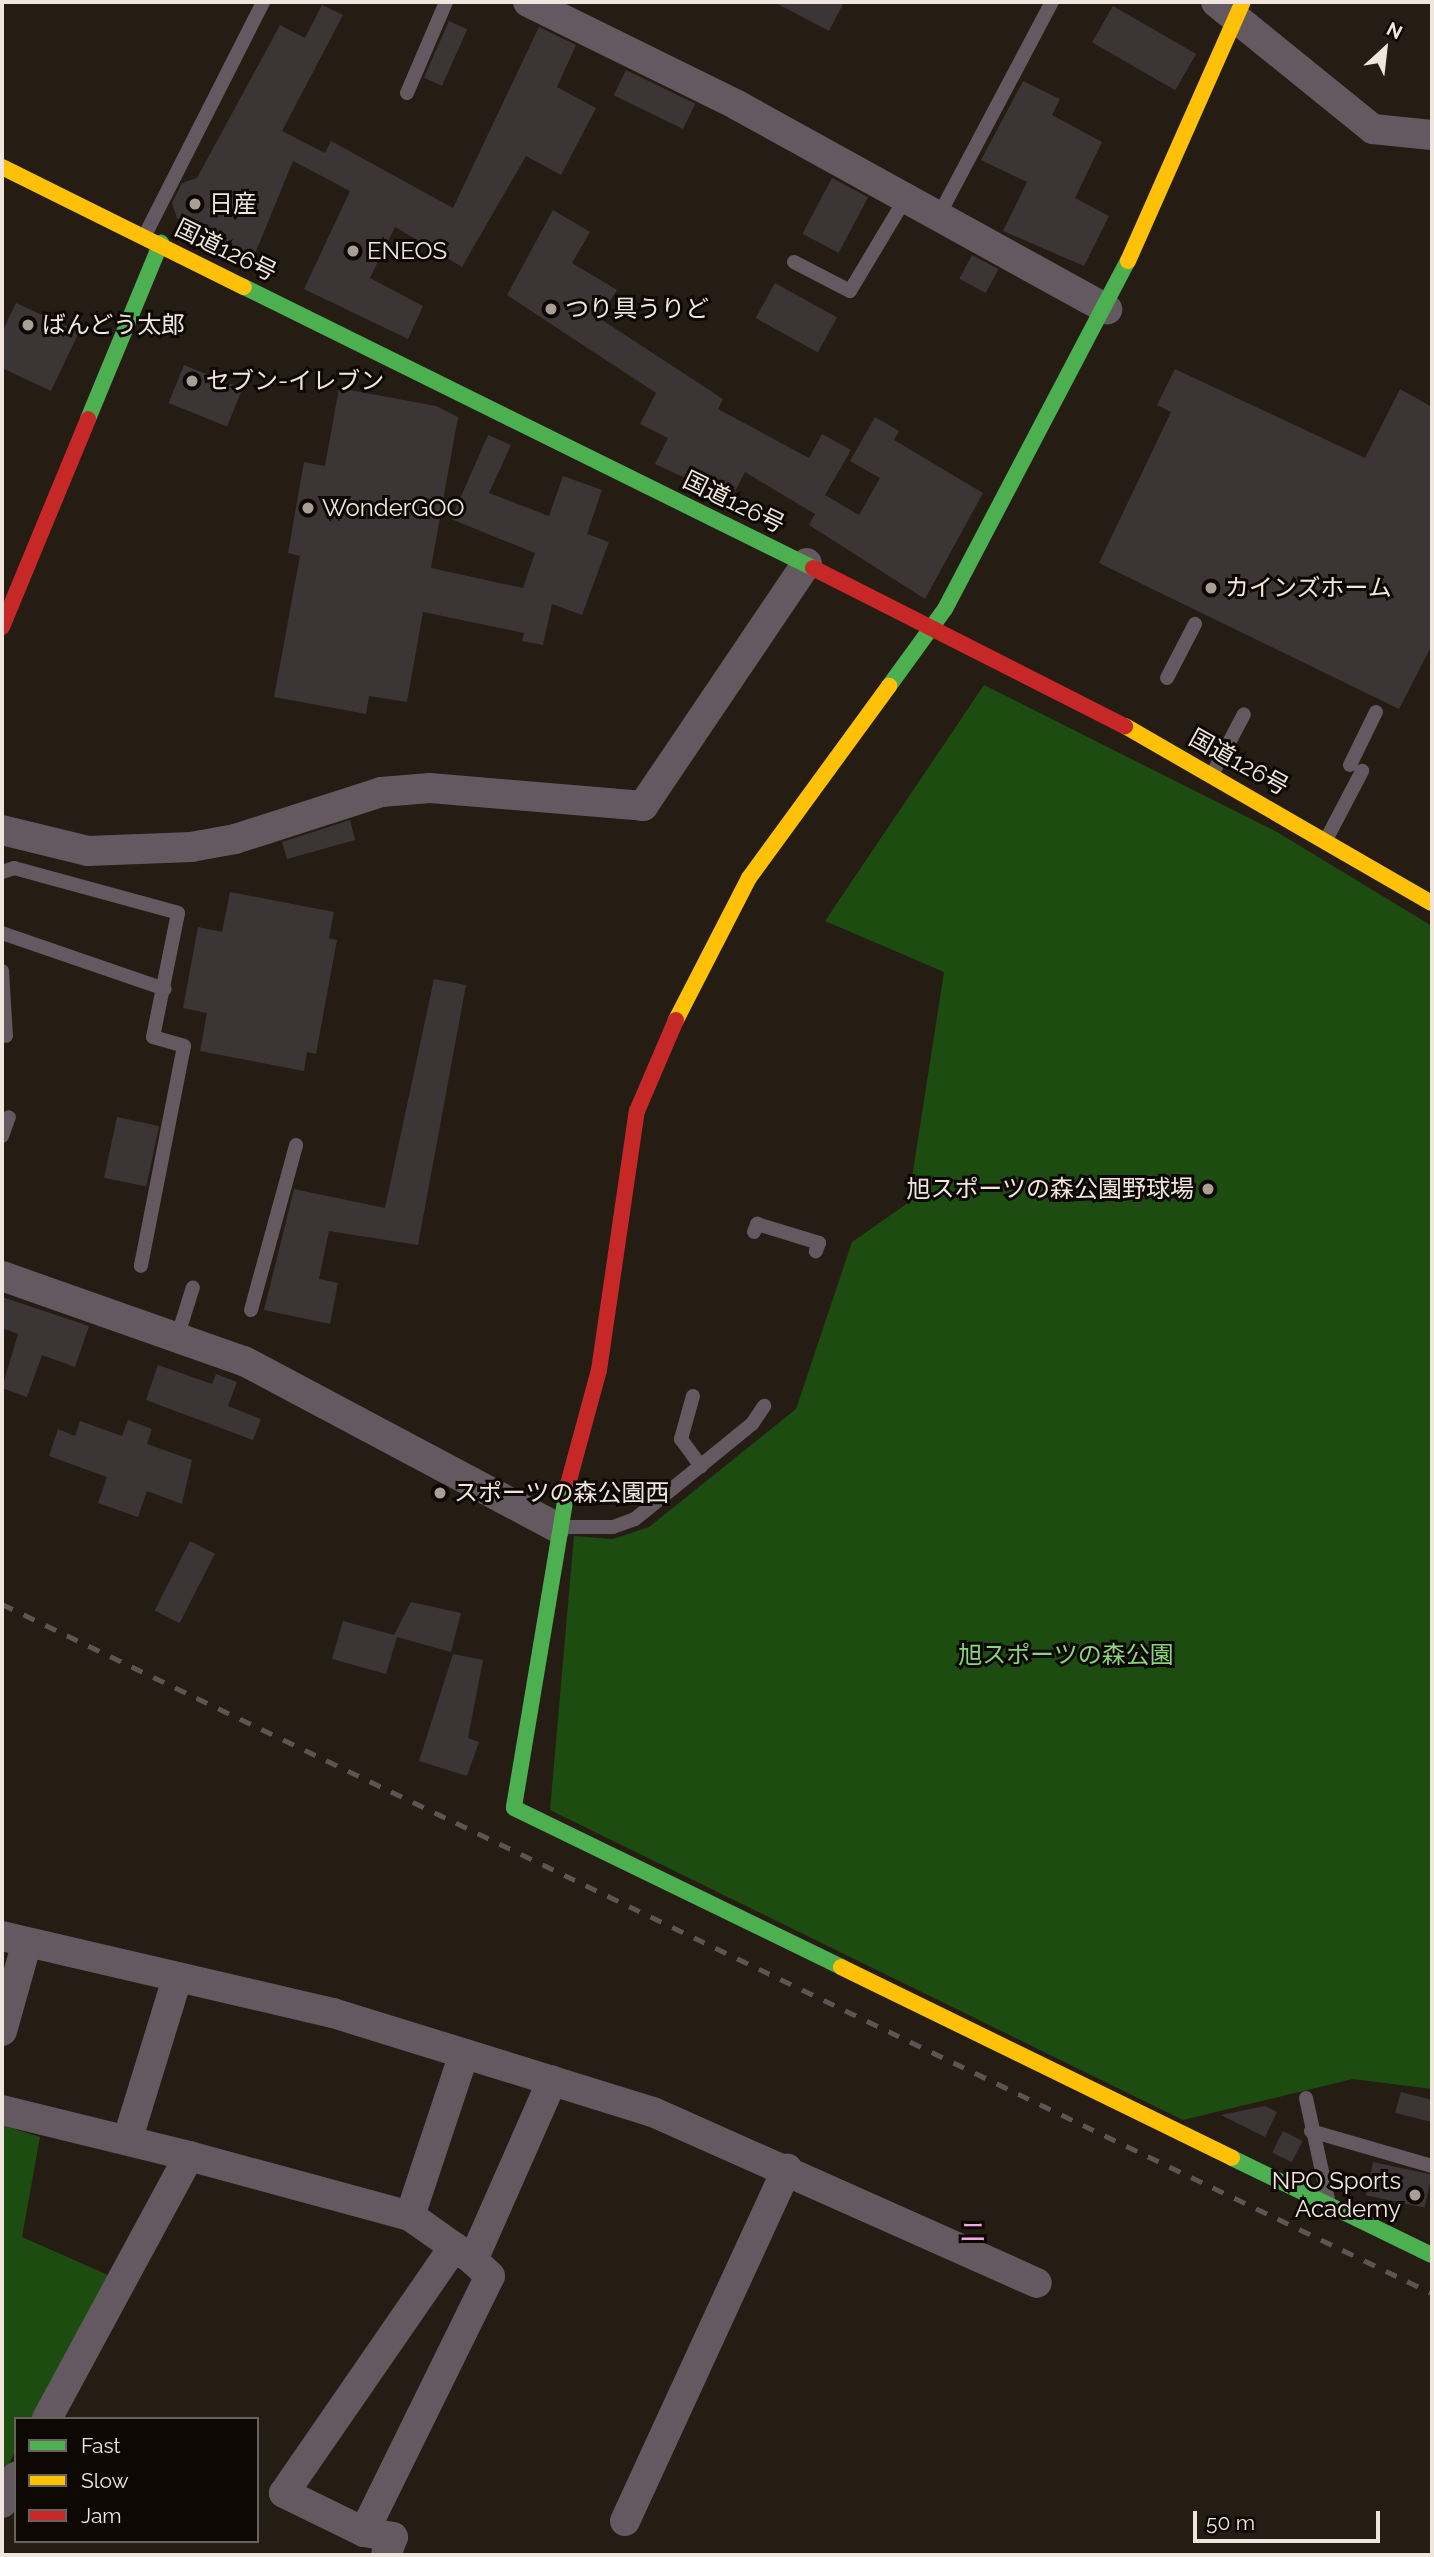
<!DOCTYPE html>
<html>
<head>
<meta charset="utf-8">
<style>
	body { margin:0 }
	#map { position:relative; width:1434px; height:2557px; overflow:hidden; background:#251c14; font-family:Raleway,"Noto Sans JP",sans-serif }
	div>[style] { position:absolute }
	.green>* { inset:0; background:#1d4c11 }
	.building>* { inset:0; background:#3b3535; transform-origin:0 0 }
	.lane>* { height:14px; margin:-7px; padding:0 7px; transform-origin:7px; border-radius:7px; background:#645960 }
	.street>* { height:30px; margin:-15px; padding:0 15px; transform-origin:15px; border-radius:15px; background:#645960 }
	.fast>* { height:16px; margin:-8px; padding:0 8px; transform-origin:8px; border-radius:8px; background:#4caf50 }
	.slow>* { height:16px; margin:-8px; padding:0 8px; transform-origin:8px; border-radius:8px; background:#ffc107 }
	.jam>* { height:16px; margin:-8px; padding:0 8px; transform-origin:8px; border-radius:8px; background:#c62828 }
	.rail>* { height:5px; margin-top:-2.5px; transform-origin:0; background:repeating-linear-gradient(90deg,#5d5454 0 12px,transparent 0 24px) }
	.dots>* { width:19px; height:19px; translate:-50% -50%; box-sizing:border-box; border:4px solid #0e0804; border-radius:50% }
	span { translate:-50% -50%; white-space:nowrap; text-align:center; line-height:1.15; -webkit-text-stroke:6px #0e0804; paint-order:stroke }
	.poi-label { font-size:24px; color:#f1e6dd }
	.left { translate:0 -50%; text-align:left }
	.right { translate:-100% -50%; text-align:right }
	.street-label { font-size:24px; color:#f1e6dd }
	.park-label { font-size:24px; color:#88d57a }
	.quarter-label { font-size:28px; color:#edacdf }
	.frame { position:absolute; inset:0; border:4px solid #f1e6dd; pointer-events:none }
	.legend { position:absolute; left:14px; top:2417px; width:245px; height:126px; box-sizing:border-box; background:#0e0804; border:2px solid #69615b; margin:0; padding:9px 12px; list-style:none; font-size:21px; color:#f1e6dd }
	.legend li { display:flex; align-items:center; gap:14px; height:35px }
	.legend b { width:35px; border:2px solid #69615b }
	.north { position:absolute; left:1350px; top:14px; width:70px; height:70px; -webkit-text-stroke:5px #0e0804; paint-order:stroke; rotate:27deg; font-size:19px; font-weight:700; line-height:28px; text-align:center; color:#f1e6dd }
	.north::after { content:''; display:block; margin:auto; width:24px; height:32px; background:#f1e6dd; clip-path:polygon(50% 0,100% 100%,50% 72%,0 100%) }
	.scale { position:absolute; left:1193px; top:2511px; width:187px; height:32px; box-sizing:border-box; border:4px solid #f1e6dd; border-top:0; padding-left:9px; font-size:21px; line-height:24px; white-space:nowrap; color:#f1e6dd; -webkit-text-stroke:5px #0e0804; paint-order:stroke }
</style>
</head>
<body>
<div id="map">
	<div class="green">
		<div style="clip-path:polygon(984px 685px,1277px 832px,1432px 926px,1432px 2089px,1353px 2079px,1183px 2120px,550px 1810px,574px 1536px,613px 1539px,649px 1527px,796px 1409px,852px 1242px,908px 1203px,944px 972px,825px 921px)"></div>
		<div style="clip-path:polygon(2px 2125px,40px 2137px,22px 2237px,108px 2275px,32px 2419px,16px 2419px,16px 2450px,2px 2477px)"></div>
	</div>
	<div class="building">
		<div style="clip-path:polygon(774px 2px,844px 2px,829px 31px)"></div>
		<div style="clip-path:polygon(322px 5px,343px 15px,282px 131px,325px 153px,331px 141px,453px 208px,539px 27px,576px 45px,557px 87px,596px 108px,561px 175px,526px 156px,462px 267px,395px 227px,370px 278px,423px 306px,408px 339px,304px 289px,350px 191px,293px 161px,254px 256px,177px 218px,172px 203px,182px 183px,197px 178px,280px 25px,305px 38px)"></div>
		<div style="left:1113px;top:6px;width:96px;height:42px;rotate:30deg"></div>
		<div style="left:449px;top:21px;width:20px;height:62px;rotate:24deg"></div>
		<div style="left:626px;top:70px;width:77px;height:28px;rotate:26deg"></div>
		<div style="clip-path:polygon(1023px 81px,1060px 99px,1052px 115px,1102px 142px,1075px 198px,1109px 216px,1084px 266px,1003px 231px,1027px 182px,981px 160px)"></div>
		<div style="left:832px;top:178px;width:41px;height:63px;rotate:28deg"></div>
		<div style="clip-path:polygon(553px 210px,590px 232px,572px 263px,617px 290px,599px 318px,723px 399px,718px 409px,809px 458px,822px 434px,851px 450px,825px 495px,859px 515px,880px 478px,850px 461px,875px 417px,899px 431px,894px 440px,983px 493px,925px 599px,809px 525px,815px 514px,745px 472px,731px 499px,655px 464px,668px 438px,640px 424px,656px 393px,507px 295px)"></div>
		<div style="left:972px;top:255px;width:30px;height:27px;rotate:28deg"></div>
		<div style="left:775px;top:283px;width:71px;height:40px;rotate:29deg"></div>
		<div style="clip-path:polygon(16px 303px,79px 332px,51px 391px,2px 368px,2px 332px)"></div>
		<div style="left:184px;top:365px;width:63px;height:41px;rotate:22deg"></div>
		<div style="clip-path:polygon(1175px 369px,1365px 458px,1400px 389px,1432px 407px,1432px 645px,1399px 709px,1099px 563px,1171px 412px,1157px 405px)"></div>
		<div style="clip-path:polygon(339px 388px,436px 406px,458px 417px,431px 568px,523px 588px,535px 553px,451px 519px,488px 435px,511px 445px,489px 493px,549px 516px,563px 476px,602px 490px,587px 534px,609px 542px,582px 615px,552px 604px,543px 645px,522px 641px,524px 633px,423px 612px,407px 702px,369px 696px,366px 714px,274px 697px,300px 556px,288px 553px,304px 462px,325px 466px)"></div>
		<div style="clip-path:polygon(350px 820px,355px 840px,287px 859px,282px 842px)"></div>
		<div style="clip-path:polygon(230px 892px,334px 912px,329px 938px,337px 940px,316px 1054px,307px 1052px,304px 1071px,200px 1051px,207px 1013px,183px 1008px,198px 927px,222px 932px)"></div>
		<div style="clip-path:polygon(434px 979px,466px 985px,418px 1245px,329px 1231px,319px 1279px,338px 1283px,330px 1324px,264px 1310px,294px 1189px,385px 1208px)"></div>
		<div style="left:117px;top:1117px;width:43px;height:62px;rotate:12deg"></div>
		<div style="clip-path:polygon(2px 1297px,89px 1326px,75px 1367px,42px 1355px,27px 1397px,2px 1388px,18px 1334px,2px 1328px)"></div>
		<div style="clip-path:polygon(158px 1365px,212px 1384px,216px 1374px,237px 1382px,228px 1406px,261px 1419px,253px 1440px,146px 1400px)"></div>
		<div style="clip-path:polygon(128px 1420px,152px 1429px,147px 1444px,192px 1460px,182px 1504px,147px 1491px,138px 1517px,98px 1503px,107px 1477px,49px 1456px,58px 1429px,75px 1436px,80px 1421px,122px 1436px)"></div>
		<div style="left:190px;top:1541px;width:28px;height:78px;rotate:27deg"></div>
		<div style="clip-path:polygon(411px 1602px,461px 1613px,451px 1652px,397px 1637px,386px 1674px,332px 1659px,343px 1621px,394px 1635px)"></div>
		<div style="clip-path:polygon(453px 1654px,483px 1660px,468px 1738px,479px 1742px,467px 1776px,419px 1761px)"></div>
		<div style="clip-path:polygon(1401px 2092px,1432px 2100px,1432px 2122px,1395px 2113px)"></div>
		<div style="clip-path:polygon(1265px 2106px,1277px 2112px,1265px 2137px,1221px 2115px)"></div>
		<div style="left:1283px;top:2131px;width:22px;height:24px;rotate:27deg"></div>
		<div style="left:1373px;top:2162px;width:60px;height:34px;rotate:12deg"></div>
	</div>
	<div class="lane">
		<div style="left:407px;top:93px;width:99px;rotate:-66.8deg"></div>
		<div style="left:938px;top:217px;width:243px;rotate:-62.1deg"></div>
		<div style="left:145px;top:235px;width:261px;rotate:-63.1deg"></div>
		<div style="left:794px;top:262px;width:63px;rotate:27.4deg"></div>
		<div style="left:850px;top:291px;width:107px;rotate:-59.1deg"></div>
		<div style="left:1167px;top:678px;width:61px;rotate:-62.6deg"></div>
		<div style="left:1350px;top:765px;width:59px;rotate:-63.9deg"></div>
		<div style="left:1214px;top:771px;width:64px;rotate:-62.2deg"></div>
		<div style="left:1327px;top:838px;width:76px;rotate:-62.4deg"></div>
		<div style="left:2px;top:872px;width:13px;rotate:-18deg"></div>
		<div style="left:14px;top:868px;width:170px;rotate:15.3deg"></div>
		<div style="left:178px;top:913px;width:126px;rotate:101.4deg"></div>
		<div style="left:153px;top:1037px;width:32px;rotate:16deg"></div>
		<div style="left:184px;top:1046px;width:224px;rotate:101.1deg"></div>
		<div style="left:2px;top:933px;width:172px;rotate:19deg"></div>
		<div style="left:2px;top:971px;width:65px;rotate:86.5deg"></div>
		<div style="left:2px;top:1136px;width:20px;rotate:-70deg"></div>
		<div style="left:754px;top:1232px;width:9px;rotate:-69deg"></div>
		<div style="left:757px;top:1224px;width:65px;rotate:17deg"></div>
		<div style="left:819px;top:1243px;width:9px;rotate:111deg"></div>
		<div style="left:251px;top:1310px;width:171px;rotate:-74.7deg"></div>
		<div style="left:177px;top:1338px;width:53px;rotate:-72.6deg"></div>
		<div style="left:693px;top:1396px;width:45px;rotate:105.6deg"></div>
		<div style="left:681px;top:1439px;width:34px;rotate:54deg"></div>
		<div style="left:557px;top:1527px;width:56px"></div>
		<div style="left:613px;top:1527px;width:23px;rotate:-20deg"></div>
		<div style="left:635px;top:1519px;width:151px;rotate:-39.1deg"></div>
		<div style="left:752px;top:1424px;width:22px;rotate:-56deg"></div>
		<div style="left:1306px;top:2098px;width:103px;rotate:77.7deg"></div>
		<div style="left:1311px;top:2131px;width:126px;rotate:16.1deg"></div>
	</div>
	<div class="street">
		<div style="left:528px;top:2px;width:233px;rotate:26.2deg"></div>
		<div style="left:737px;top:105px;width:423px;rotate:28.9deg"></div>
		<div style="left:1216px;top:2px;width:202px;rotate:39deg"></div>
		<div style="left:1373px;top:129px;width:59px;rotate:5.8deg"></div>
		<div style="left:2px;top:830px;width:89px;rotate:13.7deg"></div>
		<div style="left:88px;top:851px;width:103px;rotate:-2.2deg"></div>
		<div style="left:191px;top:847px;width:45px;rotate:-10.3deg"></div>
		<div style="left:235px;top:839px;width:153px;rotate:-17.8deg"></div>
		<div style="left:381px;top:792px;width:49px;rotate:-4.7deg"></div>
		<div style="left:430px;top:788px;width:214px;rotate:4.8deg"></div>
		<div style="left:643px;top:806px;width:293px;rotate:-56deg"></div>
		<div style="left:2px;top:1276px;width:256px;rotate:19.4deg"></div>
		<div style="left:244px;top:1361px;width:353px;rotate:28deg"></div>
		<div style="left:2px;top:1936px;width:340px;rotate:13.1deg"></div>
		<div style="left:333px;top:2013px;width:335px;rotate:17.2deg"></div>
		<div style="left:653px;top:2112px;width:420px;rotate:24deg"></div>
		<div style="left:2px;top:2031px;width:92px;rotate:-74.3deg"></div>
		<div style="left:2px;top:2110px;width:193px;rotate:13.8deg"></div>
		<div style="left:189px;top:2156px;width:299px;rotate:118.4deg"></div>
		<div style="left:128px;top:2138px;width:166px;rotate:-72.9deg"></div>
		<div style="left:189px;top:2156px;width:229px;rotate:15.2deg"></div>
		<div style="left:454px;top:2247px;width:54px;rotate:-144.8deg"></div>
		<div style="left:410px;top:2216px;width:171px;rotate:-71.6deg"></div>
		<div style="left:2px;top:2503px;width:30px;rotate:-62deg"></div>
		<div style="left:625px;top:2521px;width:388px;rotate:-65.3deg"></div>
		<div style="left:364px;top:2532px;width:89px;rotate:-154deg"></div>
		<div style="left:284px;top:2493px;width:299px;rotate:-55.4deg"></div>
		<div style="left:454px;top:2247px;width:23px;rotate:34deg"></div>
		<div style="left:473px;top:2260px;width:196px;rotate:-66.2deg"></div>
		<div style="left:386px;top:2555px;width:19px;rotate:-69deg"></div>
		<div style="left:393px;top:2537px;width:29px;rotate:-170deg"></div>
		<div style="left:364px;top:2532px;width:285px;rotate:-63.8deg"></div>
		<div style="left:490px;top:2276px;width:23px;rotate:-137deg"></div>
	</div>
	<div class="fast">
		<div style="left:244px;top:287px;width:635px;rotate:26.28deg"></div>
		<div style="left:88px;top:419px;width:191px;rotate:-67.5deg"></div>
		<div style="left:889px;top:686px;width:95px;rotate:-54deg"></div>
		<div style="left:945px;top:609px;width:393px;rotate:-62.3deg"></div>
		<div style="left:568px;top:1484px;width:328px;rotate:99.5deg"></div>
		<div style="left:514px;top:1808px;width:364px;rotate:25.9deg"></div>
		<div style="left:1232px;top:2158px;width:222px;rotate:25.9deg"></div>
	</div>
	<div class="slow">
		<div style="left:2px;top:167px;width:270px;rotate:26.4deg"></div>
		<div style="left:1128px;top:261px;width:283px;rotate:-66.1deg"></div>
		<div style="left:1125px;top:726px;width:354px;rotate:30deg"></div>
		<div style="left:676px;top:1020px;width:160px;rotate:-62.8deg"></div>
		<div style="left:749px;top:878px;width:238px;rotate:-53.9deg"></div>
		<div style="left:841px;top:1967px;width:435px;rotate:26deg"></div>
	</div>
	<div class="jam">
		<div style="left:813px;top:568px;width:350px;rotate:26.9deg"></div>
		<div style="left:2px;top:627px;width:225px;rotate:-67.5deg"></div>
		<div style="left:568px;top:1484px;width:118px;rotate:-74.8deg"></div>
		<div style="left:599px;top:1370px;width:262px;rotate:-81.7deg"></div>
		<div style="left:637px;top:1111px;width:99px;rotate:-66.8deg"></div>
	</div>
	<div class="rail">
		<div style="left:2px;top:1604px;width:1587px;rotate:25.73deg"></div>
	</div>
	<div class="dots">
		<div style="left:195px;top:204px;background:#aa9f97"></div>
		<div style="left:353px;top:251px;background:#aa9f97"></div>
		<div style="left:551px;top:309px;background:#aa9f97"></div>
		<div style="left:28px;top:325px;background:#aa9f97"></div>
		<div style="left:192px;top:381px;background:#aa9f97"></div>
		<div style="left:308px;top:508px;background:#aa9f97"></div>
		<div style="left:1211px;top:588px;background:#aa9f97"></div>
		<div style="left:1208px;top:1189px;background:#aa9f97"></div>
		<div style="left:440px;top:1493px;background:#aa9f97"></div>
		<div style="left:1415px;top:2195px;background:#aa9f97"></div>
	</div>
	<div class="poi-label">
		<span class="left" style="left:209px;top:204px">日産</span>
		<span class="left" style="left:367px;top:251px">ENEOS</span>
		<span class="left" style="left:565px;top:309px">つり具うりど</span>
		<span class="left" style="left:42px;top:325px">ばんどう太郎</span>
		<span class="left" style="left:206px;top:381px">セブン-イレブン</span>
		<span class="left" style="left:322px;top:508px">WonderGOO</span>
		<span class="left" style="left:1225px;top:588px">カインズホーム</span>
		<span class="right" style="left:1194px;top:1189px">旭スポーツの森公園野球場</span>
		<span class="left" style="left:454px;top:1493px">スポーツの森公園西</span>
		<span class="right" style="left:1401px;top:2195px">NPO Sports<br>Academy</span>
	</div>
	<div class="street-label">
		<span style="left:226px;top:250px;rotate:26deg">国道126号</span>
		<span style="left:734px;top:502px;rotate:26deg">国道126号</span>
		<span style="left:1239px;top:762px;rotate:29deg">国道126号</span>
	</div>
	<div class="park-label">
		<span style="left:1066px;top:1655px">旭スポーツの森公園</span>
	</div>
	<div class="quarter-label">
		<span style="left:973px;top:2233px">ニ</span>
	</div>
	<div class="frame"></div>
	<ul class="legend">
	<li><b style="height:9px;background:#4caf50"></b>Fast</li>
	<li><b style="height:9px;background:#ffc107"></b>Slow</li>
	<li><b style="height:9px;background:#c62828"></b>Jam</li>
	</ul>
	<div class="north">N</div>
	<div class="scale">50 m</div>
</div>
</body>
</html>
